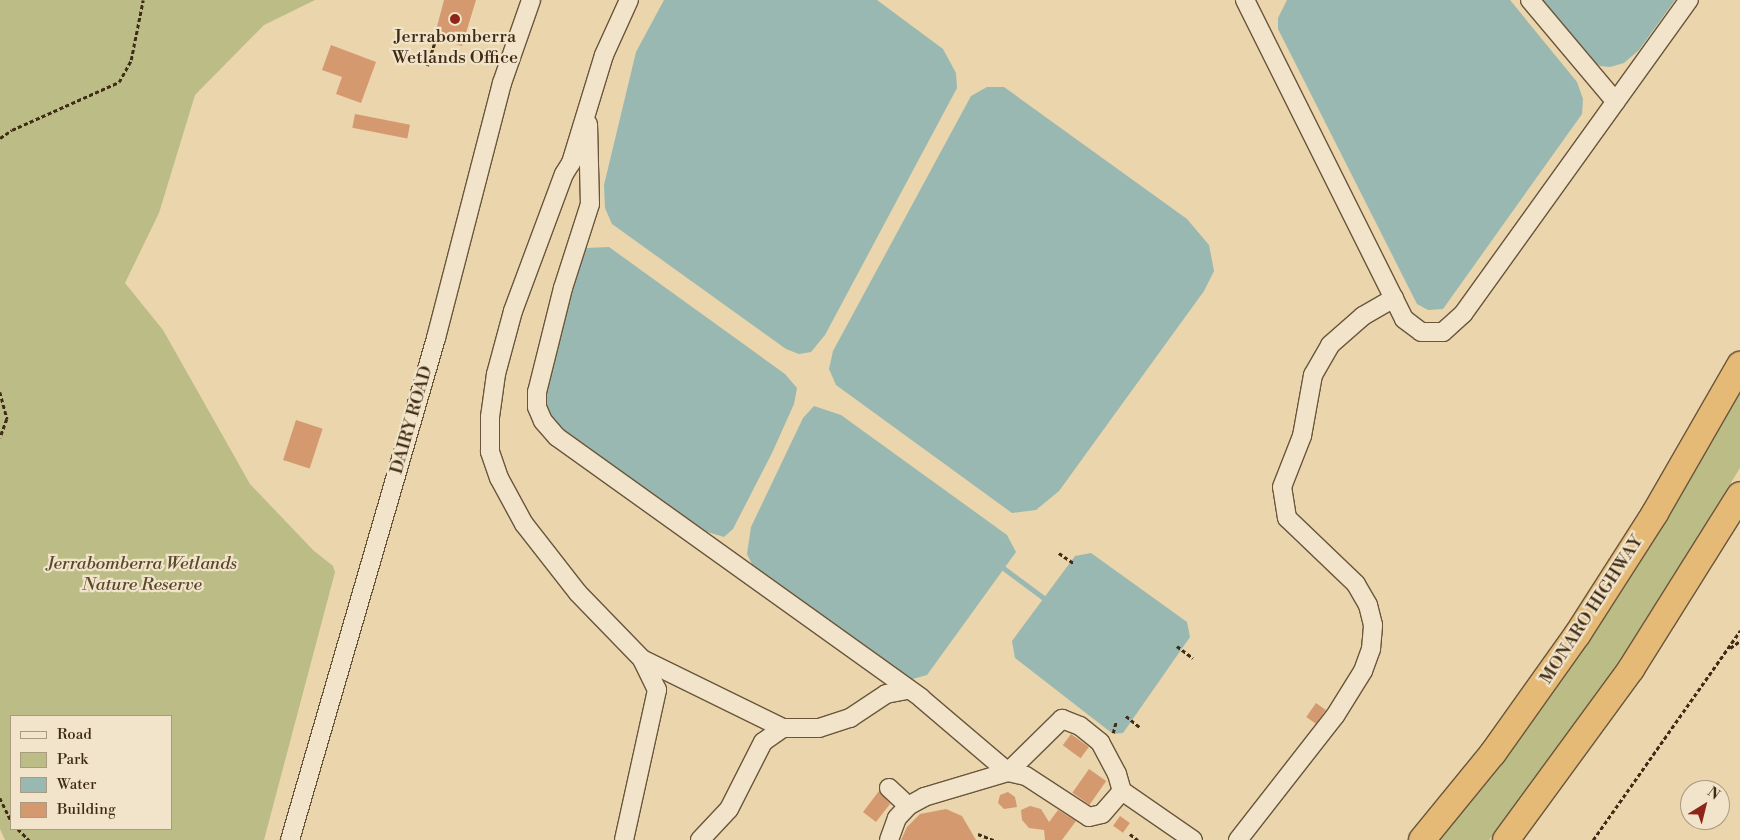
<!DOCTYPE html>
<html>
<head>
<meta charset="utf-8">
<style>
	body { margin:0 }
	#map { position:relative; width:1740px; height:840px; overflow:hidden; background:#ead5ad; font-family:"Libre Bodoni",serif }
	div>[style] { position:absolute }
	.green>* { inset:0; background:#bbbc86 }
	.water>* { inset:0; background:#99b8b1 }
	.stream>* { height:4.5px; margin:-2.25px; padding:0 2.25px; transform-origin:2.25px; border-radius:2.25px; background:#99b8b1 }
	.building>* { inset:0; background:#d59970; transform-origin:0 0 }
	.path>* { height:2.5px; margin-top:-1.25px; transform-origin:0; background:repeating-linear-gradient(90deg,#402c15 0 4px,transparent 0 6.5px) }
	.roads { filter:drop-shadow(1px 0 #6a563b) drop-shadow(-1px 0 #6a563b) drop-shadow(0 1px #6a563b) drop-shadow(0 -1px #6a563b) }
	.minor>* { height:18px; margin:-9px; padding:0 9px; transform-origin:9px; border-radius:9px; background:#f1e4ca }
	.highway>* { height:26px; margin:-13px; padding:0 13px; transform-origin:13px; border-radius:13px; background:#e5ba76 }
	.dots>* { width:14px; height:14px; translate:-50% -50%; box-sizing:border-box; border:2px solid #f1e4ca; border-radius:50% }
	span { translate:-50% -50%; white-space:nowrap; text-align:center; line-height:1.15; -webkit-text-stroke:4.5px #f1e4ca; paint-order:stroke }
	.poi-label { font-size:18px; color:#402c15 }
	.street-label { font-size:18px; color:#402c15 }
	.park-label { font-size:18px; color:#59492c; font-style:italic }
	.legend { position:absolute; left:10px; top:715px; width:162px; height:115px; box-sizing:border-box; background:#f1e4ca; border:1px solid #aa9a82; margin:0; padding:6px 9px; list-style:none; font-size:15px; color:#402c15 }
	.legend li { display:flex; align-items:center; gap:10px; height:25px }
	.legend b { width:25px; border:1px solid #aa9a82 }
	.north { position:absolute; left:1680px; top:780px; width:50px; height:50px; box-sizing:border-box; background:#f1e4ca; border:1px solid #aa9a82; border-radius:50%; rotate:36deg; font-size:14px; font-weight:700; line-height:20px; text-align:center; color:#402c15 }
	.north::after { content:''; display:block; margin:auto; width:18px; height:22px; background:#8f2418; clip-path:polygon(50% 0,100% 100%,50% 72%,0 100%) }
</style>
</head>
<body>
<div id="map">
	<div class="green">
		<div style="clip-path:polygon(evenodd,0 0,315px 0,264px 25px,195px 95px,159px 213px,125px 283px,163px 330px,250px 484px,313px 550px,333px 566px,335px 572px,264px 840px,5px 840px,0 829px,0 0,171px 716px,171px 829px,11px 829px,11px 716px,171px 716px)"></div>
		<div style="clip-path:polygon(1740px 383px,1740px 468px,1622px 660px,1489px 840px,1434px 840px)"></div>
	</div>
	<div class="water">
		<div style="clip-path:polygon(664px 0,877px 0,943px 49px,956px 73px,957px 88px,825px 335px,811px 352px,799px 354px,786px 349px,612px 224px,605px 208px,604px 185px,636px 52px)"></div>
		<div style="clip-path:polygon(1287px 0,1510px 0,1577px 82px,1583px 99px,1582px 114px,1443px 309px,1428px 310px,1417px 304px,1278px 29px,1278px 18px)"></div>
		<div style="clip-path:polygon(1541px 0,1675px 0,1639px 50px,1624px 63px,1610px 67px,1600px 66px,1584px 53px)"></div>
		<div style="clip-path:polygon(987px 87px,1004px 87px,1187px 219px,1209px 245px,1214px 271px,1204px 291px,1059px 491px,1036px 510px,1012px 513px,836px 385px,829px 369px,833px 351px,971px 96px)"></div>
		<div style="clip-path:polygon(609px 247px,785px 374px,797px 388px,794px 404px,772px 453px,733px 529px,724px 537px,701px 530px,559px 428px,545px 409px,548px 382px,582px 254px,586px 248px)"></div>
		<div style="clip-path:polygon(814px 406px,841px 415px,1007px 535px,1016px 552px,927px 675px,909px 680px,754px 568px,747px 554px,751px 527px,803px 418px)"></div>
		<div style="clip-path:polygon(1091px 553px,1187px 622px,1190px 637px,1123px 733px,1113px 734px,1015px 658px,1012px 641px,1075px 556px)"></div>
	</div>
	<div class="stream">
		<div style="left:1005px;top:569px;width:49px;rotate:36.6deg"></div>
	</div>
	<div class="building">
		<div style="clip-path:polygon(444px 0,476px 0,462px 46px,434px 38px)"></div>
		<div style="clip-path:polygon(331px 45px,376px 62px,361px 103px,336px 94px,342px 77px,322px 70px)"></div>
		<div style="left:355px;top:114px;width:56px;height:14px;rotate:11deg"></div>
		<div style="left:296px;top:420px;width:28px;height:42px;rotate:18deg"></div>
		<div style="left:1316px;top:703px;width:12px;height:17px;rotate:35deg"></div>
		<div style="left:1071px;top:734px;width:22px;height:14px;rotate:36deg"></div>
		<div style="left:1089px;top:769px;width:21px;height:29px;rotate:35deg"></div>
		<div style="clip-path:polygon(879px 791px,890px 804px,876px 822px,863px 812px)"></div>
		<div style="clip-path:polygon(1008px 792px,1015px 797px,1017px 807px,1004px 809px,998px 803px,1000px 795px)"></div>
		<div style="clip-path:polygon(1030px 806px,1041px 809px,1049px 822px,1058px 810px,1076px 821px,1062px 840px,1045px 840px,1044px 830px,1029px 828px,1022px 820px,1021px 810px)"></div>
		<div style="clip-path:polygon(946px 809px,962px 816px,976px 840px,901px 840px,907px 827px,920px 814px)"></div>
		<div style="left:1120px;top:816px;width:12px;height:12px;rotate:35deg"></div>
	</div>
	<div class="path">
		<div style="left:427px;top:66px;width:29px;rotate:-72deg"></div>
		<div style="left:0;top:138px;width:14px;rotate:-34deg"></div>
		<div style="left:12px;top:130px;width:117px;rotate:-24.2deg"></div>
		<div style="left:119px;top:82px;width:25px;rotate:-61deg"></div>
		<div style="left:131px;top:60px;width:61px;rotate:-78.7deg"></div>
		<div style="left:0;top:392px;width:28px;rotate:75deg"></div>
		<div style="left:7px;top:419px;width:20px;rotate:110deg"></div>
		<div style="left:1059px;top:553px;width:19px;rotate:35deg"></div>
		<div style="left:1177px;top:646px;width:20px;rotate:37deg"></div>
		<div style="left:1730px;top:648px;width:12px;rotate:-35deg"></div>
		<div style="left:1126px;top:716px;width:19px;rotate:39deg"></div>
		<div style="left:1113px;top:733px;width:11px;rotate:-75deg"></div>
		<div style="left:0;top:798px;width:25px;rotate:64deg"></div>
		<div style="left:18px;top:829px;width:16px;rotate:45deg"></div>
		<div style="left:978px;top:834px;width:17px;rotate:21deg"></div>
		<div style="left:1130px;top:834px;width:10px;rotate:37deg"></div>
		<div style="left:1593px;top:840px;width:256px;rotate:-54.9deg"></div>
	</div>
	<div class="roads">
		<div class="minor">
			<div style="left:1245px;top:0;width:356px;rotate:63.5deg"></div>
			<div style="left:1404px;top:319px;width:21px;rotate:37deg"></div>
			<div style="left:1421px;top:332px;width:22px"></div>
			<div style="left:1443px;top:332px;width:27px;rotate:-42deg"></div>
			<div style="left:1463px;top:314px;width:387px;rotate:-54.3deg"></div>
			<div style="left:1530px;top:0;width:133px;rotate:49.9deg"></div>
			<div style="left:588px;top:124px;width:80px;rotate:88.6deg"></div>
			<div style="left:590px;top:204px;width:88px;rotate:107.8deg"></div>
			<div style="left:563px;top:288px;width:107px;rotate:104deg"></div>
			<div style="left:537px;top:392px;width:15px;rotate:90deg"></div>
			<div style="left:537px;top:407px;width:15px;rotate:67deg"></div>
			<div style="left:543px;top:421px;width:21px;rotate:49deg"></div>
			<div style="left:557px;top:437px;width:448px;rotate:35.6deg"></div>
			<div style="left:921px;top:698px;width:114px;rotate:40.4deg"></div>
			<div style="left:642px;top:659px;width:157px;rotate:26.1deg"></div>
			<div style="left:1008px;top:772px;width:76px;rotate:-44.5deg"></div>
			<div style="left:1062px;top:719px;width:19px;rotate:21deg"></div>
			<div style="left:1080px;top:726px;width:26px;rotate:39deg"></div>
			<div style="left:1100px;top:742px;width:36px;rotate:62deg"></div>
			<div style="left:1117px;top:774px;width:18px;rotate:74deg"></div>
			<div style="left:889px;top:788px;width:26px;rotate:43deg"></div>
			<div style="left:290px;top:840px;width:523px;rotate:-73.78deg"></div>
			<div style="left:436px;top:338px;width:263px;rotate:-75.5deg"></div>
			<div style="left:502px;top:83px;width:88px;rotate:-70.7deg"></div>
			<div style="left:624px;top:840px;width:154px;rotate:-77.6deg"></div>
			<div style="left:657px;top:690px;width:34px;rotate:-116deg"></div>
			<div style="left:642px;top:659px;width:92px;rotate:-134.1deg"></div>
			<div style="left:578px;top:593px;width:88px;rotate:-128deg"></div>
			<div style="left:524px;top:524px;width:52px;rotate:-118.5deg"></div>
			<div style="left:499px;top:478px;width:28px;rotate:-109deg"></div>
			<div style="left:490px;top:452px;width:35px;rotate:-90deg"></div>
			<div style="left:490px;top:417px;width:43px;rotate:-82.1deg"></div>
			<div style="left:496px;top:374px;width:65px;rotate:-74.9deg"></div>
			<div style="left:513px;top:311px;width:146px;rotate:-69.6deg"></div>
			<div style="left:564px;top:174px;width:13px;rotate:-58deg"></div>
			<div style="left:571px;top:163px;width:113px;rotate:-73deg"></div>
			<div style="left:604px;top:55px;width:60px;rotate:-65.6deg"></div>
			<div style="left:700px;top:840px;width:42px;rotate:-46.9deg"></div>
			<div style="left:729px;top:809px;width:75px;rotate:-63.1deg"></div>
			<div style="left:763px;top:742px;width:24px;rotate:-35deg"></div>
			<div style="left:783px;top:728px;width:36px"></div>
			<div style="left:819px;top:728px;width:33px;rotate:-18deg"></div>
			<div style="left:850px;top:718px;width:43px;rotate:-33.7deg"></div>
			<div style="left:886px;top:694px;width:20px;rotate:-11deg"></div>
			<div style="left:889px;top:840px;width:23px;rotate:-70deg"></div>
			<div style="left:897px;top:818px;width:16px;rotate:-47deg"></div>
			<div style="left:908px;top:806px;width:18px;rotate:-29deg"></div>
			<div style="left:924px;top:797px;width:88px;rotate:-16.6deg"></div>
			<div style="left:1008px;top:772px;width:18px;rotate:13deg"></div>
			<div style="left:1026px;top:776px;width:75px;rotate:33.1deg"></div>
			<div style="left:1089px;top:817px;width:13px;rotate:-13deg"></div>
			<div style="left:1102px;top:814px;width:30px;rotate:-49deg"></div>
			<div style="left:1122px;top:791px;width:86px;rotate:34.6deg"></div>
			<div style="left:1238px;top:840px;width:157px;rotate:-52deg"></div>
			<div style="left:1335px;top:716px;width:53px;rotate:-58.1deg"></div>
			<div style="left:1363px;top:671px;width:23px;rotate:-70deg"></div>
			<div style="left:1371px;top:649px;width:24px;rotate:-85deg"></div>
			<div style="left:1373px;top:625px;width:21px;rotate:-104deg"></div>
			<div style="left:1368px;top:605px;width:24px;rotate:-120deg"></div>
			<div style="left:1356px;top:584px;width:95px;rotate:-136.3deg"></div>
			<div style="left:1287px;top:518px;width:31px;rotate:-99deg"></div>
			<div style="left:1282px;top:487px;width:55px;rotate:-68.6deg"></div>
			<div style="left:1302px;top:436px;width:62px;rotate:-79.8deg"></div>
			<div style="left:1313px;top:375px;width:34px;rotate:-60deg"></div>
			<div style="left:1330px;top:345px;width:44px;rotate:-41.3deg"></div>
			<div style="left:1363px;top:316px;width:36px;rotate:-30deg"></div>
		</div>
		<div class="highway">
			<div style="left:1422px;top:840px;width:112px;rotate:-50.8deg"></div>
			<div style="left:1493px;top:753px;width:145px;rotate:-54.6deg"></div>
			<div style="left:1577px;top:635px;width:145px;rotate:-57.4deg"></div>
			<div style="left:1655px;top:513px;width:171px;rotate:-60.1deg"></div>
			<div style="left:1506px;top:840px;width:212px;rotate:-53.8deg"></div>
			<div style="left:1631px;top:669px;width:205px;rotate:-57.9deg"></div>
		</div>
	</div>
	<div class="dots">
		<div style="left:455px;top:19px;background:#8f2418"></div>
	</div>
	<div class="poi-label">
		<span style="left:455px;top:48px">Jerrabomberra<br>Wetlands Office</span>
	</div>
	<div class="street-label">
		<span style="left:412px;top:420px;rotate:-74deg">DAIRY ROAD</span>
		<span style="left:1592px;top:610px;rotate:-57deg">MONARO HIGHWAY</span>
	</div>
	<div class="park-label">
		<span style="left:142px;top:575px">Jerrabomberra Wetlands<br>Nature Reserve</span>
	</div>
	<ul class="legend">
	<li><b style="height:6px;background:#f1e4ca"></b>Road</li>
	<li><b style="height:14px;background:#bbbc86"></b>Park</li>
	<li><b style="height:14px;background:#99b8b1"></b>Water</li>
	<li><b style="height:14px;background:#d59970"></b>Building</li>
	</ul>
	<div class="north">N</div>
</div>
</body>
</html>
